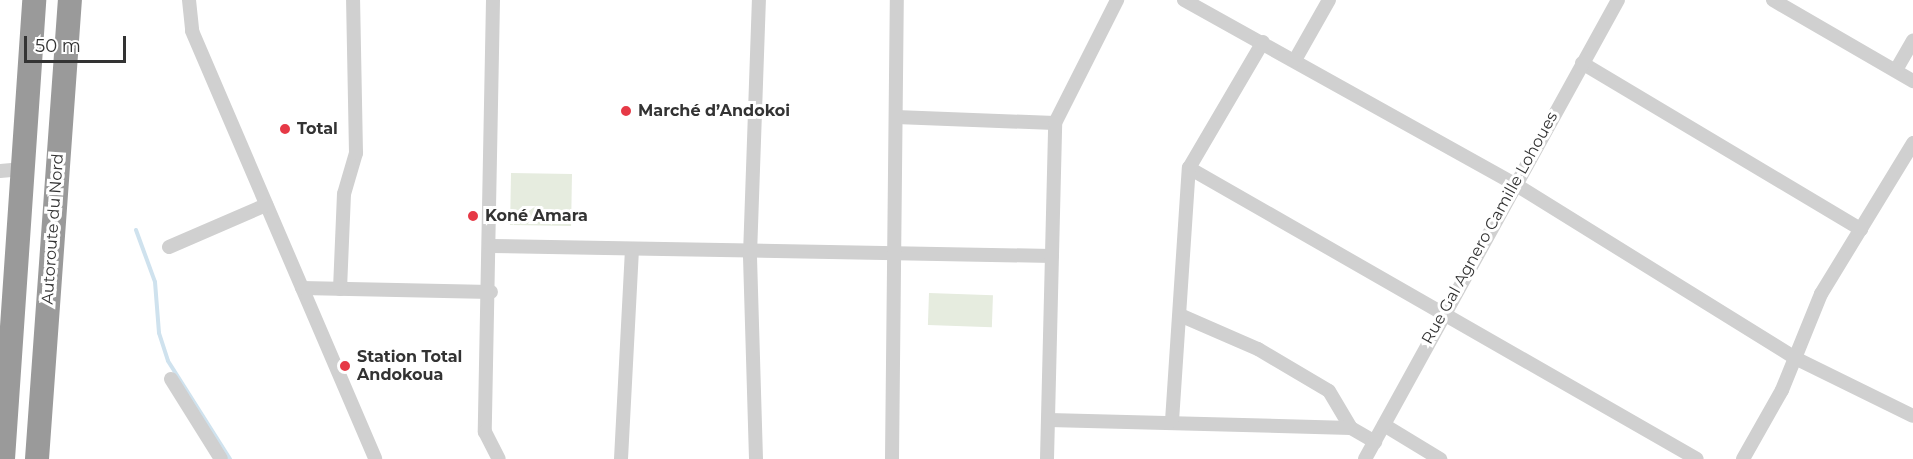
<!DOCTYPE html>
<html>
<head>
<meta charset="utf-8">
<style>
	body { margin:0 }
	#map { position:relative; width:1913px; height:459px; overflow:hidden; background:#fff; font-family:Montserrat,sans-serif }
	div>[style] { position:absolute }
	.green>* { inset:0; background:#e6ecdf; transform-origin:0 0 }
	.stream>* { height:4px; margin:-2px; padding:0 2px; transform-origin:2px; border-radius:2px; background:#cfe2ee }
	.street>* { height:14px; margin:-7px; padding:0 7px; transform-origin:7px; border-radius:7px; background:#d0d0d0 }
	.highway>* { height:24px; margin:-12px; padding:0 12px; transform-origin:12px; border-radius:12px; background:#9a9a9a }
	.dots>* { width:16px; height:16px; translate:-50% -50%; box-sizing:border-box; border:3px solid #fff; border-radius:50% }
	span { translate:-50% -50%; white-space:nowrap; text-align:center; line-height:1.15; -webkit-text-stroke:6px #fff; paint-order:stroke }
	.poi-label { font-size:16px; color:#333; font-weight:700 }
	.left { translate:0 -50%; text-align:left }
	.street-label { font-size:16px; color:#333 }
	.scale { position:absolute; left:24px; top:36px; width:102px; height:27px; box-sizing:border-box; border:3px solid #333; border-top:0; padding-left:8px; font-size:18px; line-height:21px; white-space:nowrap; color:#333; -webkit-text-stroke:4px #fff; paint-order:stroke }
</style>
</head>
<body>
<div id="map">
	<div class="green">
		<div style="left:511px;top:173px;width:61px;height:52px;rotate:1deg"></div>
		<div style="left:929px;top:293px;width:64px;height:32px;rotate:2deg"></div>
	</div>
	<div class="stream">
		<div style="left:136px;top:230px;width:55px;rotate:69.9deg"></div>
		<div style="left:155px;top:282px;width:51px;rotate:85.5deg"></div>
		<div style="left:159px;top:333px;width:29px;rotate:72deg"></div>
		<div style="left:168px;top:361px;width:116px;rotate:57.7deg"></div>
	</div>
	<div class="street">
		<div style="left:189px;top:0;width:31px;rotate:84deg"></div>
		<div style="left:192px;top:31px;width:465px;rotate:66.8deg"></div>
		<div style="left:493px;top:0;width:432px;rotate:91.1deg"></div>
		<div style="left:485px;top:432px;width:30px;rotate:63deg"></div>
		<div style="left:1184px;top:0;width:376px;rotate:29.1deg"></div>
		<div style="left:1513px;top:183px;width:332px;rotate:31.8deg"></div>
		<div style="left:1795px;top:358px;width:131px;rotate:26.2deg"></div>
		<div style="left:1773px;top:0;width:162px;rotate:30.1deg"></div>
		<div style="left:1295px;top:60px;width:69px;rotate:-60.5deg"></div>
		<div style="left:1582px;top:63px;width:325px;rotate:30.8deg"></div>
		<div style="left:1896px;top:70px;width:34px;rotate:-60deg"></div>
		<div style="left:896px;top:117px;width:159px;rotate:2.2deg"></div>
		<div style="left:1189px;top:168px;width:585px;rotate:29.81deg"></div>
		<div style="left:0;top:171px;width:23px;rotate:-5deg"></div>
		<div style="left:491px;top:246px;width:561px;rotate:1.02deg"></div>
		<div style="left:169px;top:247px;width:106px;rotate:-23.4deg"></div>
		<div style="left:302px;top:288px;width:189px;rotate:1.2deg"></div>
		<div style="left:340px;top:289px;width:95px;rotate:-87.6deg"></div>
		<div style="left:344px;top:194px;width:43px;rotate:-73.7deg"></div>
		<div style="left:356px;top:153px;width:153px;rotate:-91.1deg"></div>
		<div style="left:1182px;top:316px;width:83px;rotate:23.5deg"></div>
		<div style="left:1258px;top:349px;width:82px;rotate:30.6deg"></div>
		<div style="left:1329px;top:391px;width:43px;rotate:59.3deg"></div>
		<div style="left:171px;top:379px;width:94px;rotate:58deg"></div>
		<div style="left:1049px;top:420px;width:302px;rotate:1.5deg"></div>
		<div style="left:1351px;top:428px;width:28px;rotate:30deg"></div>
		<div style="left:1172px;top:421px;width:254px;rotate:-86.2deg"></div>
		<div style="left:1189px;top:168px;width:146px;rotate:-59.6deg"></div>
		<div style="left:1384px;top:425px;width:66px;rotate:31.3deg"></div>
		<div style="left:621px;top:459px;width:210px;rotate:-87deg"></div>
		<div style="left:756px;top:459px;width:204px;rotate:-91.7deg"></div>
		<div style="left:750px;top:255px;width:255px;rotate:-88deg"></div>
		<div style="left:892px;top:459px;width:459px;rotate:-89.4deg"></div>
		<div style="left:1047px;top:459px;width:336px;rotate:-88.6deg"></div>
		<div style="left:1055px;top:123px;width:138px;rotate:-63.2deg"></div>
		<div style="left:1365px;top:459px;width:524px;rotate:-61.14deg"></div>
		<div style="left:1743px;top:459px;width:79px;rotate:-60.5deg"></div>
		<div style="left:1782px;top:390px;width:104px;rotate:-67.9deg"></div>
		<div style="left:1821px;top:294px;width:177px;rotate:-58.6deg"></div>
	</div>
	<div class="highway">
		<div style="left:3px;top:459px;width:460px;rotate:-86.1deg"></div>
		<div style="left:37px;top:459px;width:460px;rotate:-85.9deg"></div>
	</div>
	<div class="dots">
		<div style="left:626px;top:111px;background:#e63946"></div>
		<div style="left:285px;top:129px;background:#e63946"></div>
		<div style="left:473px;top:216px;background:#e63946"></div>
		<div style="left:345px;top:366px;background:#e63946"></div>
	</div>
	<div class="poi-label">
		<span class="left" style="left:638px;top:111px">Marché d’Andokoi</span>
		<span class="left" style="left:297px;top:129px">Total</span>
		<span class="left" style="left:485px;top:216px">Koné Amara</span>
		<span class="left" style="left:357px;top:366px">Station Total<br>Andokoua</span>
	</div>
	<div class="street-label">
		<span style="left:1490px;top:228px;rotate:-61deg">Rue Gal Agnero Camille Lohoues</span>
		<span style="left:53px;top:229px;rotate:-86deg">Autoroute du Nord</span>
	</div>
	<div class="scale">50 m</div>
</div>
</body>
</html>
